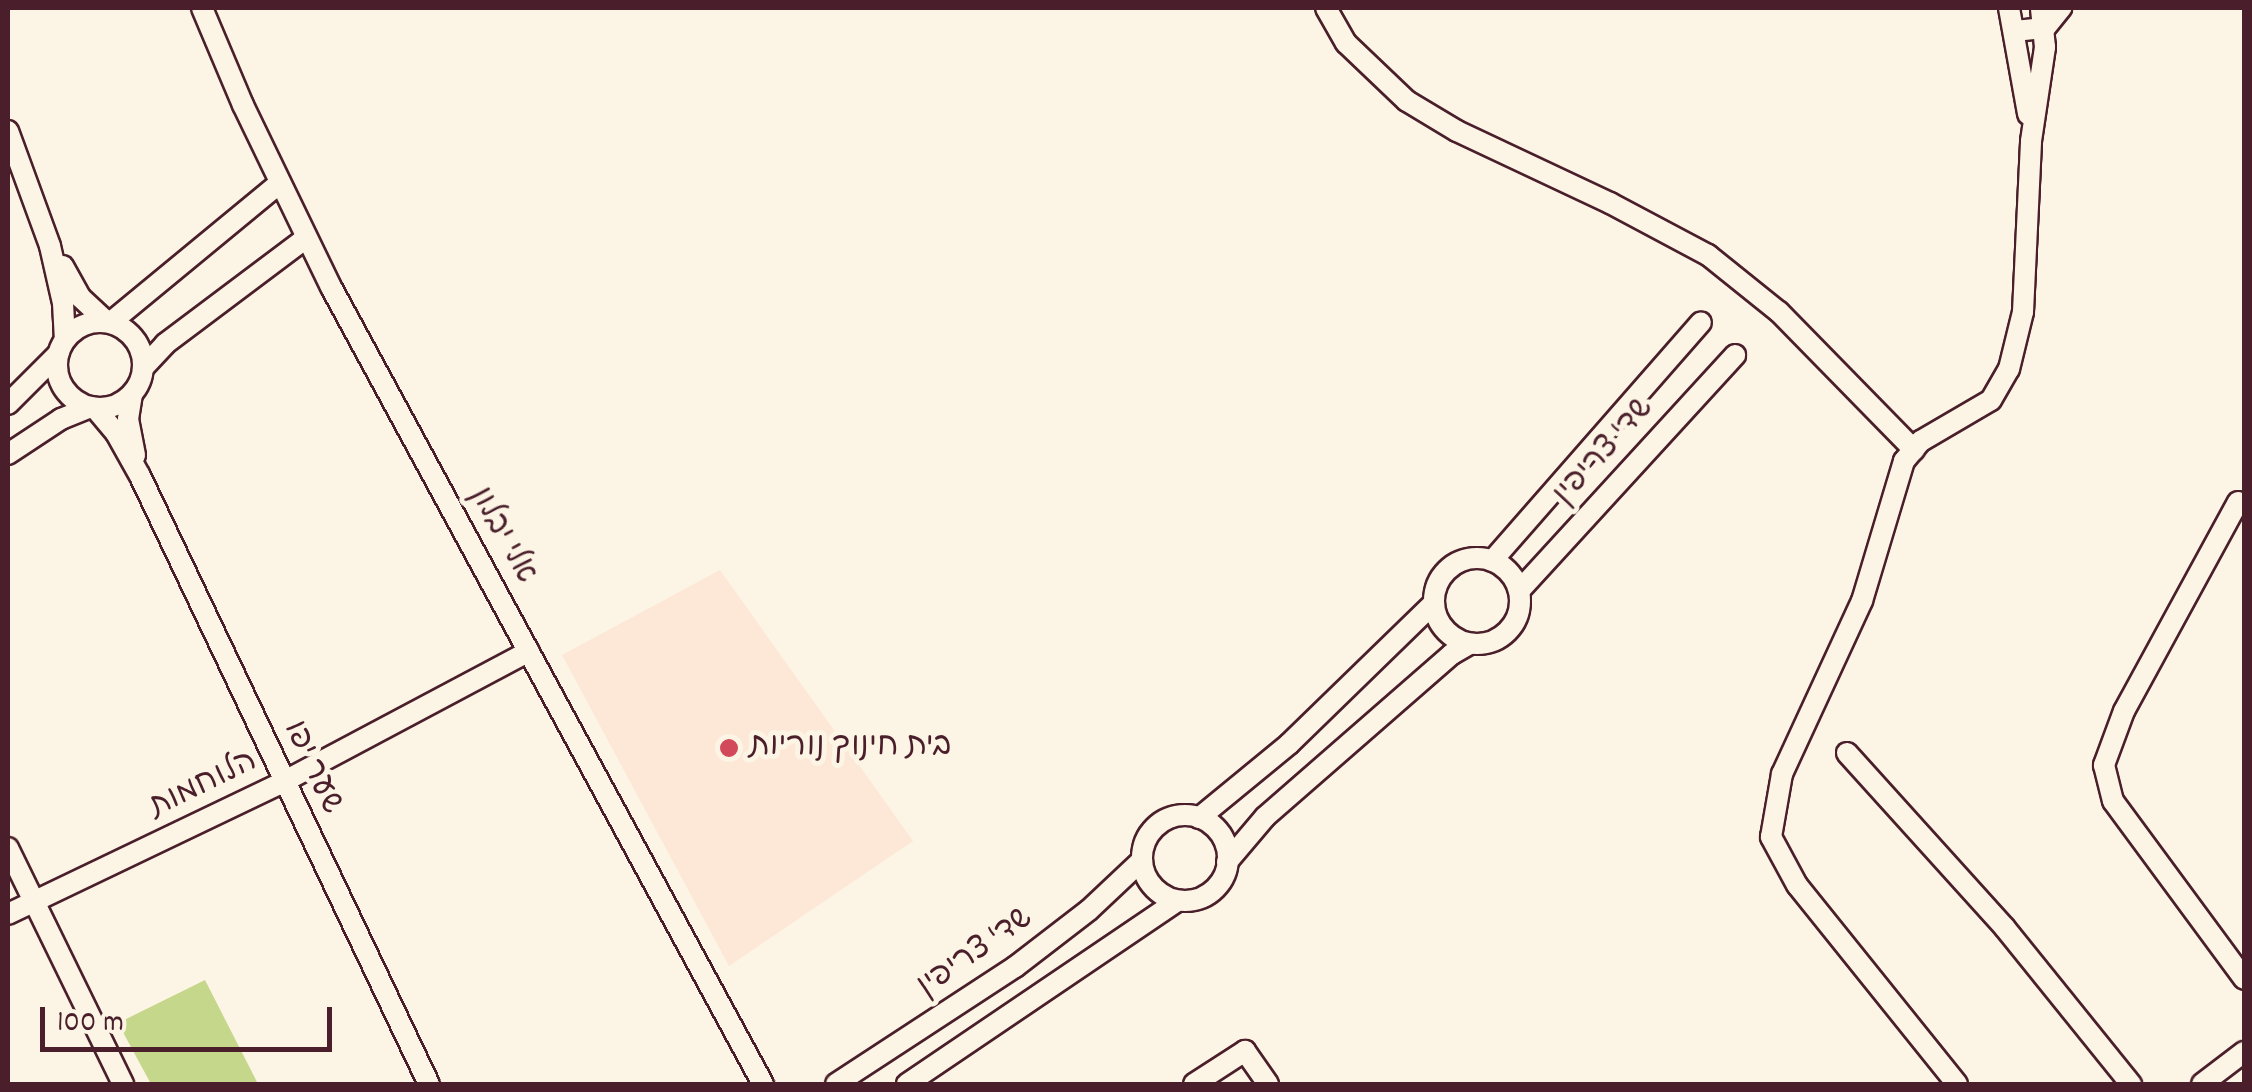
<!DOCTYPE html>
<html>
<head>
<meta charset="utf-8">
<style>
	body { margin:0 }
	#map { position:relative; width:2252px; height:1092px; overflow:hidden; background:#fcf5e5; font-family:Dekko,"Playpen Sans Hebrew",sans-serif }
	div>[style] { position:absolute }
	.built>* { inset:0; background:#fde7d6 }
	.green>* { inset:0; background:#c4d78b }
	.roads { filter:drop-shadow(2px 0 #4a1f2b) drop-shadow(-2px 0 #4a1f2b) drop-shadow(0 2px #4a1f2b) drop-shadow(0 -2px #4a1f2b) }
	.street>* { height:20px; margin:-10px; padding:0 10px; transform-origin:10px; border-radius:10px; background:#fcf5e5 }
	.street>.ring { margin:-10px; padding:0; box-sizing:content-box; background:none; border:20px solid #fcf5e5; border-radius:50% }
	.dots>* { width:28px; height:28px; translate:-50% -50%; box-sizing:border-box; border:5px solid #fcf5e5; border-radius:50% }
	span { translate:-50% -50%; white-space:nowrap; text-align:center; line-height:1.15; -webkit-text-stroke:10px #fcf5e5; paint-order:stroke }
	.street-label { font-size:32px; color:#4a1f2b }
	.poi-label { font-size:32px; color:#4a1f2b }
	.left { translate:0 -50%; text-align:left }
	.frame { position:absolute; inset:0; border:10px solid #4a1f2b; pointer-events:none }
	.scale { position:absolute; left:40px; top:1007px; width:292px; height:45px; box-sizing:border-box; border:5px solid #4a1f2b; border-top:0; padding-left:12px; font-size:30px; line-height:35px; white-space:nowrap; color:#4a1f2b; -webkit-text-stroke:8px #fcf5e5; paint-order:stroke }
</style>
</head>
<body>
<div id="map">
	<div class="built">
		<div style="clip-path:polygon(720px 570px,913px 841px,729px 966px,562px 655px)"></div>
	</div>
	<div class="green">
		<div style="clip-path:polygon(205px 980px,258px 1084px,151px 1084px,118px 1023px)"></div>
	</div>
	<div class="roads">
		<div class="street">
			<div style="left:202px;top:8px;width:105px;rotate:67.1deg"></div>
			<div style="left:243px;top:105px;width:202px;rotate:64.2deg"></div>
			<div style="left:331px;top:287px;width:907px;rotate:61.54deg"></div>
			<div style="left:1326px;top:8px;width:40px;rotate:60.3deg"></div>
			<div style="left:1346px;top:43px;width:84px;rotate:43.6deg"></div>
			<div style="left:1407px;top:101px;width:58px;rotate:31deg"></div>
			<div style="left:1457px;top:131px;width:169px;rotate:25.2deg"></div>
			<div style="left:1610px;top:203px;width:111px;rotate:28deg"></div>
			<div style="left:1708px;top:255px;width:91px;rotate:38.8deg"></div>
			<div style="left:1779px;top:312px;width:193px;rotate:45.6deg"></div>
			<div style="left:2009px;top:8px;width:108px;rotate:79.8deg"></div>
			<div style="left:2015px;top:31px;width:30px;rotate:-6deg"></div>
			<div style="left:2045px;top:28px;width:26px;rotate:-51deg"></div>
			<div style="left:8px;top:131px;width:122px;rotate:69.9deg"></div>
			<div style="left:50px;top:246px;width:58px;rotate:77.2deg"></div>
			<div style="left:63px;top:303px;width:36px;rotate:87deg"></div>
			<div style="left:63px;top:266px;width:35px;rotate:61deg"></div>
			<div style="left:80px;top:297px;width:35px;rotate:43deg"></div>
			<div class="ring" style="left:57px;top:322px;width:66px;height:66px"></div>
			<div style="left:110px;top:323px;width:220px;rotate:-39.5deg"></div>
			<div style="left:143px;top:368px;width:33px;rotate:-47deg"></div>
			<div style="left:165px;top:344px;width:176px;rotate:-36.9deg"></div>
			<div style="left:132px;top:394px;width:25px;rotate:99deg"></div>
			<div style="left:128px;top:419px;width:37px;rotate:79deg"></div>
			<div style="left:8px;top:404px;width:69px;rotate:-45deg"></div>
			<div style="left:95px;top:408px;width:33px;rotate:50deg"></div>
			<div style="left:116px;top:433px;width:49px;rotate:60.8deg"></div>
			<div style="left:140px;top:476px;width:673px;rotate:64.58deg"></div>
			<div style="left:8px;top:454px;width:64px;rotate:-33.4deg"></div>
			<div style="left:61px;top:419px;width:32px;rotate:-22deg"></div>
			<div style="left:2238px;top:502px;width:238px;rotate:118.6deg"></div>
			<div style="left:2124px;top:711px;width:58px;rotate:110.3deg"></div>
			<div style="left:2104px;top:765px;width:37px;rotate:76deg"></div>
			<div style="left:2113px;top:801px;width:221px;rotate:53.6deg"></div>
			<div class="ring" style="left:1434px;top:558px;width:66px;height:66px"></div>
			<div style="left:1492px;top:561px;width:317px;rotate:-48.8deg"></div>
			<div style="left:1519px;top:591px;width:320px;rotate:-47.5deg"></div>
			<div style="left:1847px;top:753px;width:236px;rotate:47.9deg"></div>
			<div style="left:2005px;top:928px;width:201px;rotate:51.1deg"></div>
			<div class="ring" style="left:1142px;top:815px;width:66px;height:66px"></div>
			<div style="left:1199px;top:818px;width:117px;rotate:-39.4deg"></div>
			<div style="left:1289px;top:744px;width:202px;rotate:-44.2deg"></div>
			<div style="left:8px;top:848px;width:263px;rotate:64deg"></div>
			<div style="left:1227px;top:862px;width:59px;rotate:-49.8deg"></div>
			<div style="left:1265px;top:817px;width:248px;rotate:-41.1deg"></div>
			<div style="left:1452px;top:654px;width:20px;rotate:-30deg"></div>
			<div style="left:8px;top:914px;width:307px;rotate:-25.6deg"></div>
			<div style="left:285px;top:781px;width:276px;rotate:-28deg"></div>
			<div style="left:836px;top:1084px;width:214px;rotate:-33.2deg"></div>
			<div style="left:1015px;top:967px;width:93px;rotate:-37.6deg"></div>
			<div style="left:1089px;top:910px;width:73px;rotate:-43.3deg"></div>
			<div style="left:907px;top:1084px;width:326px;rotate:-34.1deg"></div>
			<div style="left:1194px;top:1084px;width:61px;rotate:-32.9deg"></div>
			<div style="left:1245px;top:1051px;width:40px;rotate:55.1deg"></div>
			<div style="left:1957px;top:1084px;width:255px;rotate:-128.8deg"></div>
			<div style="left:1797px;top:885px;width:55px;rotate:-118.4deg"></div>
			<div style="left:1771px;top:837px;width:64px;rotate:-80.1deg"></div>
			<div style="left:1782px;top:774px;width:191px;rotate:-65.2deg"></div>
			<div style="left:1862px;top:601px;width:146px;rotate:-73.3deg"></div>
			<div style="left:1904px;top:461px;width:26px;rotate:-50deg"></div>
			<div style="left:1921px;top:441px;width:81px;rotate:-30.4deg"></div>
			<div style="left:1991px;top:400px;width:36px;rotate:-60deg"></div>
			<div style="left:2009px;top:369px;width:59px;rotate:-76.2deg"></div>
			<div style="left:2023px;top:312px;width:171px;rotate:-87.3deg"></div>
			<div style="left:2031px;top:141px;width:95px;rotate:-81.5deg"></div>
			<div style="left:2045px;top:47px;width:39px;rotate:-96deg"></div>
			<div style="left:2202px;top:1084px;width:53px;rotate:-37.3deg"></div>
		</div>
	</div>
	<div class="dots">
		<div style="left:729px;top:748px;background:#d1495b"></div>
	</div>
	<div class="street-label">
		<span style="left:1605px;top:453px;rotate:-48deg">שד' צריפין</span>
		<span style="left:501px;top:536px;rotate:61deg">אלי יבלון</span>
		<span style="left:311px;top:768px;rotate:65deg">שער יפו</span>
		<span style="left:204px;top:786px;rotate:-26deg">הלוחמות</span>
		<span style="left:976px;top:954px;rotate:-35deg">שד' צריפין</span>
	</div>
	<div class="poi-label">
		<span class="left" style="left:749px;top:748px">בית חינוך נוריות</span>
	</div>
	<div class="frame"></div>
	<div class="scale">100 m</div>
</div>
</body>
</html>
